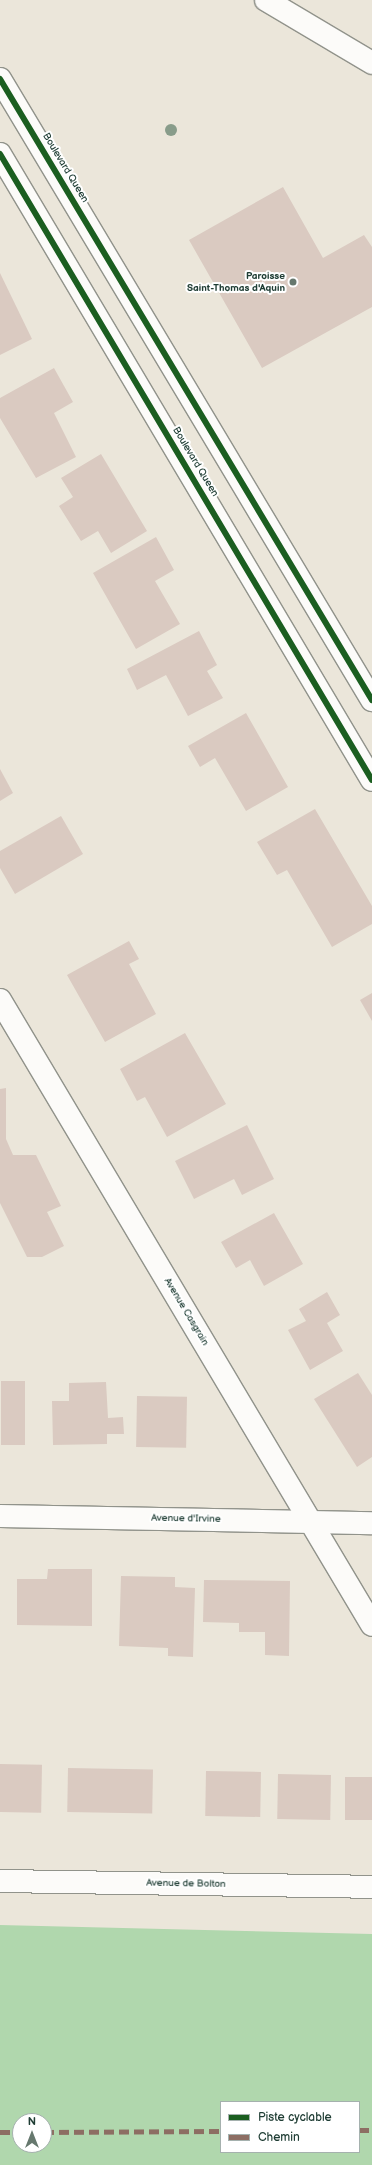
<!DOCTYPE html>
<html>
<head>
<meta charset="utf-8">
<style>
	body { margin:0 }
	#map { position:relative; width:372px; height:2165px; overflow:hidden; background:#ebe6da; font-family:"Balsamiq Sans",sans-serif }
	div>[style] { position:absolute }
	.green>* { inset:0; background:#b0d7ad }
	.building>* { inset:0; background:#dacac1; transform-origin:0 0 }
	.roads { filter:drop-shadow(1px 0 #91938b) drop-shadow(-1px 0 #91938b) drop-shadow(0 1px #91938b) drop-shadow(0 -1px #91938b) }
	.minor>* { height:22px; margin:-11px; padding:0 11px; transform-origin:11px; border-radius:11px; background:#fcfbf9 }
	.quiet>* { height:5px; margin-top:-2.5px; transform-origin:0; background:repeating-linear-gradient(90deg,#8d6e63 0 10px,transparent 0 15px) }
	.cycleway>* { height:6px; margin:-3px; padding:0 3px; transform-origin:3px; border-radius:3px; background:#1b5e20 }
	.trees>* { width:12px; height:12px; margin:-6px; border-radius:50%; background:#889c8a }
	.dots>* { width:11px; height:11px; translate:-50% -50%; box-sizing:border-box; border:2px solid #fff; border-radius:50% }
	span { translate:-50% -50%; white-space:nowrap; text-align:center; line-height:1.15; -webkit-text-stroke:4px #fff; paint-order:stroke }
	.street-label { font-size:10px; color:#1f3d34 }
	.poi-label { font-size:10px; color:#1f3d34; font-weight:700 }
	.right { translate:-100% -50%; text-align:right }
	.legend { position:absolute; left:220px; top:2101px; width:140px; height:52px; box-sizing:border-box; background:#fff; border:1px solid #a5b1ae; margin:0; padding:5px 7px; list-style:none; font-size:12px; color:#1f3d34 }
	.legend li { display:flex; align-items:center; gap:8px; height:20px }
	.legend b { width:20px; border:1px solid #a5b1ae }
	.north { position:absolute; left:12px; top:2113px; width:40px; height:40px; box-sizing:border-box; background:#fff; border:1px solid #a5b1ae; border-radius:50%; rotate:0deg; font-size:11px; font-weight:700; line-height:16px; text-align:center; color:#1f3d34 }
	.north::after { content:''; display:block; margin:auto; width:14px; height:18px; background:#66786e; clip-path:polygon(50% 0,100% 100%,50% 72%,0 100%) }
</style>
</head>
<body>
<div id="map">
	<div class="green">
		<div style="clip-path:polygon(evenodd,0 1925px,372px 1934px,372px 2165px,0 2165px,0 1925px,221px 2102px,359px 2102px,359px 2152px,221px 2152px,221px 2102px,0 1925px,20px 2121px,44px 2121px,44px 2145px,20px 2145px,20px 2121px)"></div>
	</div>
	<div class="building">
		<div style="clip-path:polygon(283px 187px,323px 258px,364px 235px,372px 247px,372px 307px,262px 368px,189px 240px)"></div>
		<div style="clip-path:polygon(0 273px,32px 339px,0 355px)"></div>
		<div style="clip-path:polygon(54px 368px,73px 402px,54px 413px,76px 457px,36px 478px,0 418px,0 398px)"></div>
		<div style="clip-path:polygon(101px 454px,147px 531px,111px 553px,98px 531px,81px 541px,59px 506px,73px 497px,61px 478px)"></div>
		<div style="clip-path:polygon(156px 537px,174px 570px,155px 581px,180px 624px,136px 649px,93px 573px)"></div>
		<div style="clip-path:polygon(199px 631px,217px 665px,207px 671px,223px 698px,188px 716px,166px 675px,137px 690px,127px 669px)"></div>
		<div style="clip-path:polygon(246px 713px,288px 787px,246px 811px,215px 758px,200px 767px,188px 746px)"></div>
		<div style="clip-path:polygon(0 769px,13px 793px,0 801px)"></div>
		<div style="clip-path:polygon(315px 809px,372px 906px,372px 924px,332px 947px,287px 870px,277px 875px,257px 842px)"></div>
		<div style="clip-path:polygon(61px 816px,83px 854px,15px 894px,0 868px,0 851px)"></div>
		<div style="clip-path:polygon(129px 941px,139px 959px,129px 964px,156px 1014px,105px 1042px,67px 975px)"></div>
		<div style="clip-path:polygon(372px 993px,372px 1021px,360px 1000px)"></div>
		<div style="clip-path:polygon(185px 1033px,226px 1104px,167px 1137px,145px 1097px,137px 1101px,120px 1069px)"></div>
		<div style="clip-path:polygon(6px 1088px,6px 1139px,13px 1155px,36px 1155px,61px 1206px,47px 1212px,64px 1246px,42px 1257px,27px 1257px,0 1203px,0 1089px)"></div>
		<div style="clip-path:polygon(247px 1125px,274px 1179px,242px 1195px,234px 1179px,194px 1199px,175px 1161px)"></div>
		<div style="clip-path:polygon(274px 1213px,303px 1264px,264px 1286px,250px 1260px,236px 1268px,221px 1242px)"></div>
		<div style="clip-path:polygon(327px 1292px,340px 1315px,327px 1323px,343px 1351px,310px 1370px,288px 1330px,306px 1321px,299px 1309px)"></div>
		<div style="clip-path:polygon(358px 1373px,372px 1395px,372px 1457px,357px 1467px,314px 1399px)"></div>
		<div style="left:1px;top:1381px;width:24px;height:64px"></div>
		<div style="clip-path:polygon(106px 1382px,108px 1418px,123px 1417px,124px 1434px,107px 1434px,107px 1444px,53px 1445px,52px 1401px,69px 1401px,69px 1383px)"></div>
		<div style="left:137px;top:1396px;width:50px;height:51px;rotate:1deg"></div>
		<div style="clip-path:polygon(48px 1569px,92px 1569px,92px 1626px,17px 1625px,17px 1579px,47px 1579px)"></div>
		<div style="clip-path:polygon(121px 1576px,175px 1577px,175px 1587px,195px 1588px,193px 1657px,168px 1656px,168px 1648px,119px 1646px)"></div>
		<div style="clip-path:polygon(204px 1580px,290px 1581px,289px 1656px,265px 1655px,265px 1632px,239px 1632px,239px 1623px,203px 1622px)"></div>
		<div style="left:0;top:1764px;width:42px;height:48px;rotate:1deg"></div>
		<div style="left:68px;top:1768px;width:85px;height:44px;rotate:1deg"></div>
		<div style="left:206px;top:1771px;width:55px;height:45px;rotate:1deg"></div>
		<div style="left:278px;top:1774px;width:53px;height:45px;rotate:1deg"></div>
		<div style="left:345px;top:1777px;width:27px;height:43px"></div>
	</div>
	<div class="roads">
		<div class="minor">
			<div style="left:266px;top:0;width:123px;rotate:30.7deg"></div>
			<div style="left:0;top:79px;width:724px;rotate:59.08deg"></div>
			<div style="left:0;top:154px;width:728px;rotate:59.28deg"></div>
			<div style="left:0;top:1000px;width:727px;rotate:59.24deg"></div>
			<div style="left:0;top:1516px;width:372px;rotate:1.1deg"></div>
			<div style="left:0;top:1881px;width:372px;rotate:0.9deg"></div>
		</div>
	</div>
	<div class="quiet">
		<div style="left:359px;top:2130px;width:13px"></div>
		<div style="left:0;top:2132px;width:20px"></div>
		<div style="left:44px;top:2132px;width:177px;rotate:-0.3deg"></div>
	</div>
	<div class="cycleway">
		<div style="left:0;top:79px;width:724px;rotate:59.08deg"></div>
		<div style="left:0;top:154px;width:728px;rotate:59.28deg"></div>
	</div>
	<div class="trees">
		<div style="left:171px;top:130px"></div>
	</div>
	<div class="dots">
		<div style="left:293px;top:282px;background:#66786e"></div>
	</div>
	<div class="street-label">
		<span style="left:65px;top:168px;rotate:59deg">Boulevard Queen</span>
		<span style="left:195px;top:462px;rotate:59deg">Boulevard Queen</span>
		<span style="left:186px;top:1312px;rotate:59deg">Avenue Casgrain</span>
		<span style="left:186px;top:1519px;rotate:1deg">Avenue d'Irvine</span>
		<span style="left:186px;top:1884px;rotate:1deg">Avenue de Bolton</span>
	</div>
	<div class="poi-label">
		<span class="right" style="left:285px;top:282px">Paroisse<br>Saint-Thomas d'Aquin</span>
	</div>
	<ul class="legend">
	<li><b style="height:5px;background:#1b5e20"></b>Piste cyclable</li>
	<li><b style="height:5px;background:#8d6e63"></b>Chemin</li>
	</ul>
	<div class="north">N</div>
</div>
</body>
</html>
